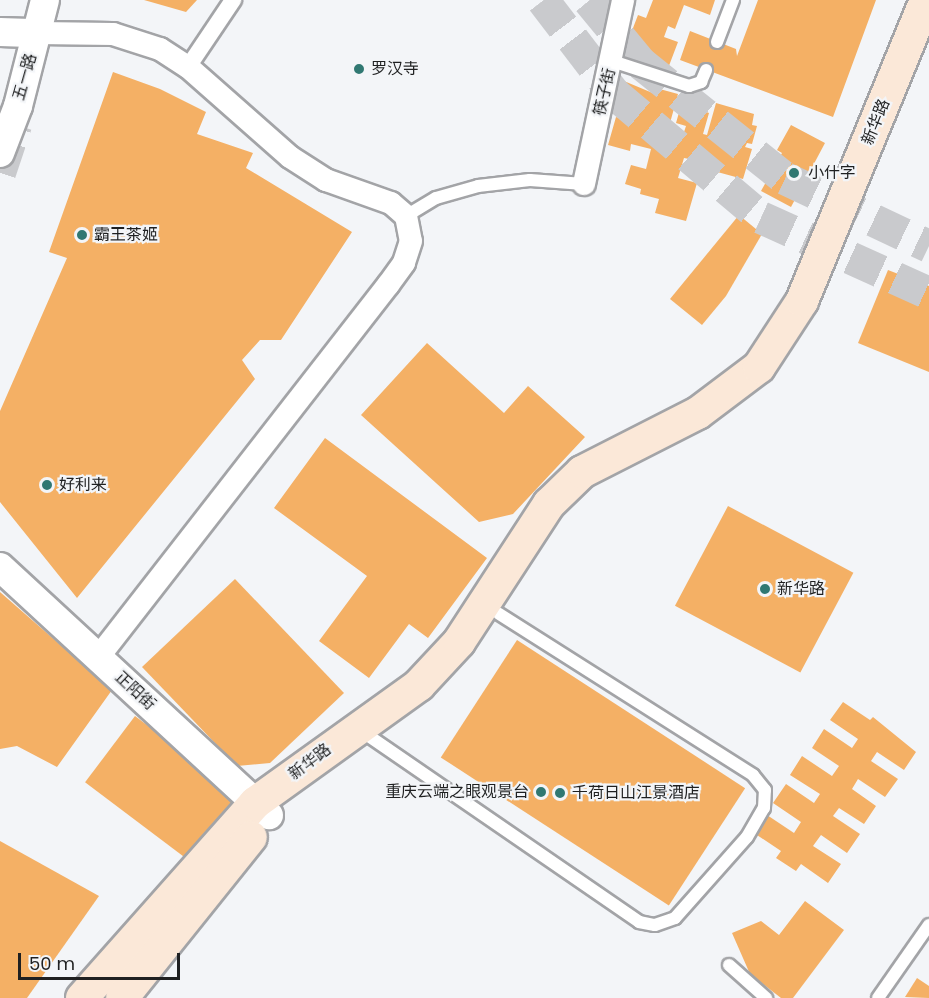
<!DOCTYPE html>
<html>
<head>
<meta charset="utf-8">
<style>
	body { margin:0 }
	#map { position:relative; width:929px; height:998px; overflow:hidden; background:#f3f5f8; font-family:Poppins,"Noto Sans SC",sans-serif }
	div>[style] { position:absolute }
	.building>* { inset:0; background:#f4b065; transform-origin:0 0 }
	.secondary-tunnel>* { height:32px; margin-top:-16px; transform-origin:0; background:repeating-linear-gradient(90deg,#c9cacd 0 32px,transparent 0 48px) }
	.primary-tunnel>* { height:33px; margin-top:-16.5px; transform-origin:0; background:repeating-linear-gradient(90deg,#c9cacd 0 33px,transparent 0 49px) }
	.roads { filter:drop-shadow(2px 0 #a3a4a7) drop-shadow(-2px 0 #a3a4a7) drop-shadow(0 2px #a3a4a7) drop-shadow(0 -2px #a3a4a7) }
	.service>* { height:12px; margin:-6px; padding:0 6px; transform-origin:6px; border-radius:6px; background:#fff }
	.pedestrian>* { height:16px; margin:-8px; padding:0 8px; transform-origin:8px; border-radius:8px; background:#fff }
	.minor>* { height:22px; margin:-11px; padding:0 11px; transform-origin:11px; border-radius:11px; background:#fff }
	.tertiary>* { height:28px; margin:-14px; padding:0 14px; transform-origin:14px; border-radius:14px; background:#fff }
	.secondary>* { height:32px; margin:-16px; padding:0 16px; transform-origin:16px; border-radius:16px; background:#fbe8d8 }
	.dots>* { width:16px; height:16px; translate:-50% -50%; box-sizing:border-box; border:3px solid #f3f5f8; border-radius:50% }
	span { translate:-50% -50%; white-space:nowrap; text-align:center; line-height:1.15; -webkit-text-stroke:4.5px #f3f5f8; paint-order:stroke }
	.poi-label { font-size:16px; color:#1f2021 }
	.left { translate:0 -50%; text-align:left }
	.right { translate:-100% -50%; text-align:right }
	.street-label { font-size:16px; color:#1f2021 }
	.scale { position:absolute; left:18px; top:953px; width:162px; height:27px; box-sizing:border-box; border:3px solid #1f2021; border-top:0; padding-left:8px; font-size:18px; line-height:21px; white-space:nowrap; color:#1f2021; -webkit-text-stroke:4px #f3f5f8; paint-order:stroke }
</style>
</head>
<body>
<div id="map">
	<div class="building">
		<div style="clip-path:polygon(144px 0,197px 0,186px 12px)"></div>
		<div style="clip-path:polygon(653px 0,715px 0,710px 15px,684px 5px,675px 29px,668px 26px,664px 37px,678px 42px,667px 71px,623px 54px,638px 15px,646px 18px)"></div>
		<div style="clip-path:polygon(758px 0,876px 0,833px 117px,680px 60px,690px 31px,736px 49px,737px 56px)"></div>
		<div style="clip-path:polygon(113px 72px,160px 89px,206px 112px,197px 134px,253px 153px,246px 168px,352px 232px,281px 340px,260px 340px,242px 360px,255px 379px,77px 598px,0 502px,0 411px,67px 258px,49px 252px)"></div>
		<div style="clip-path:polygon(624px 81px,655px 94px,656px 88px,678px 94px,670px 123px,666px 122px,663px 130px,683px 135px,686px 126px,676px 123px,684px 95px,707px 101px,704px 111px,709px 113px,703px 134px,707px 135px,716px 103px,754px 114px,752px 125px,757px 126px,752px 144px,747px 143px,745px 147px,752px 149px,743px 179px,699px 167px,700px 161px,684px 158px,678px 178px,697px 183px,686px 221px,655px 213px,659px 199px,640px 194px,641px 189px,625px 184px,631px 165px,646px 169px,651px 149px,631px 144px,630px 151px,608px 145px,616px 117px,624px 119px,625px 112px,616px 110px)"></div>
		<div style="clip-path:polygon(791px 125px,825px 143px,791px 207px,761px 191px,782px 153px,777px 150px)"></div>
		<div style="clip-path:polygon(739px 215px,762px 234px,726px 296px,702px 325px,670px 299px)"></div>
		<div style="clip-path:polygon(888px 270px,929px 286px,929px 372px,858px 343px)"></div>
		<div style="clip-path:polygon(427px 343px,504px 413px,528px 386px,585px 437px,513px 514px,479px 522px,361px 415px)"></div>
		<div style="clip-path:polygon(325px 438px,487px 558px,428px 638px,409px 624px,369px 678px,319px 641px,367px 576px,274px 508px)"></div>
		<div style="left:728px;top:506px;width:142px;height:113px;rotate:28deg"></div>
		<div style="clip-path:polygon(235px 579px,344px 693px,270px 763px,237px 766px,142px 667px)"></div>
		<div style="clip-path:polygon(0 592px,112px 690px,57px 767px,17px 746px,0 749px)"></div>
		<div style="left:517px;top:640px;width:272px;height:140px;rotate:33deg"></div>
		<div style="clip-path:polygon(843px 702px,870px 720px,873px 717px,916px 752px,904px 770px,877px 752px,871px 761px,898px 779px,885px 797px,858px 779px,852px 789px,876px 806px,864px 824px,839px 808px,833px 816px,860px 834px,847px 853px,821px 835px,813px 846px,841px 864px,828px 883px,801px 864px,796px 871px,776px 858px,781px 851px,754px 833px,767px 815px,794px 833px,801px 822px,773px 803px,786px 784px,814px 803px,820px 794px,790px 775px,802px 756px,832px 776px,839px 766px,812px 748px,824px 729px,852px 748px,858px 739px,830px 720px)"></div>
		<div style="left:135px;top:716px;width:130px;height:83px;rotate:37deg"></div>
		<div style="clip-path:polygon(0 841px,99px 896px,27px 998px,0 998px)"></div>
		<div style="clip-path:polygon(805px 901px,844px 930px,793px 998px,781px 998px,750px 974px,732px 933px,761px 921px,779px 935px)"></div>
		<div style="clip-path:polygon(917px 978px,929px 986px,929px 998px,905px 997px)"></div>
	</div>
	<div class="secondary-tunnel">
		<div style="left:0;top:173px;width:51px;rotate:-71.6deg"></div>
	</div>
	<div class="primary-tunnel">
		<div style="left:543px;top:0;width:117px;rotate:52.6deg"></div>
		<div style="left:614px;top:93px;width:192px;rotate:40.1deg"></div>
		<div style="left:761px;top:217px;width:184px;rotate:24.3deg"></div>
		<div style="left:589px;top:0;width:82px;rotate:50.5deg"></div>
		<div style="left:641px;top:63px;width:184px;rotate:38.6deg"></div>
		<div style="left:785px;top:178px;width:159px;rotate:25.3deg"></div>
	</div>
	<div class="roads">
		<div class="service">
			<div style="left:717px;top:42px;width:45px;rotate:-69.1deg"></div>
			<div style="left:612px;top:61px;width:81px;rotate:18deg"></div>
			<div style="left:689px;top:86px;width:13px;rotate:-18deg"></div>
			<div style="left:701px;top:82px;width:13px;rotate:-67deg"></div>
			<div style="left:406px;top:216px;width:35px;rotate:-31deg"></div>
			<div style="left:436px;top:198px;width:44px;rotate:-15.9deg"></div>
			<div style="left:478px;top:186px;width:52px;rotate:-6.6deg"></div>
			<div style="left:530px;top:180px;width:54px;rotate:4.2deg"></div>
			<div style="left:360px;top:730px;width:339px;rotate:34.5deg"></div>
			<div style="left:639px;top:922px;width:16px;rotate:11deg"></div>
			<div style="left:655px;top:925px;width:21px;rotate:-19deg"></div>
			<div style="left:675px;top:918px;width:108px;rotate:-48.4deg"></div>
			<div style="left:747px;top:837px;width:34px;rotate:-60deg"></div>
			<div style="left:764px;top:808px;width:18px;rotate:-87deg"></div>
			<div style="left:765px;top:790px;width:19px;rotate:-129deg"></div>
			<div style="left:753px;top:775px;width:301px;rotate:-147.6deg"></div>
			<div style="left:729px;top:965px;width:50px;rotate:41.7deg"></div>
			<div style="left:878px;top:998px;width:89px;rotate:-55.1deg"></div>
		</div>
		<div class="pedestrian">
			<div style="left:188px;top:67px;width:81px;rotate:-56.1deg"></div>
		</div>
		<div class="minor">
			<div style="left:38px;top:33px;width:75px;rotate:0.8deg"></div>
			<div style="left:113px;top:34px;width:49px;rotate:17.7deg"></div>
			<div style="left:160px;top:49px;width:33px;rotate:33deg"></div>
			<div style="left:188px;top:67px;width:136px;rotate:41.4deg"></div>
			<div style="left:290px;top:157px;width:43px;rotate:32.6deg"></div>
			<div style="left:326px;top:180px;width:69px;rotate:19.5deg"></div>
			<div style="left:391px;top:203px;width:20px;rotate:41deg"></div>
			<div style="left:406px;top:216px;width:25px;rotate:79deg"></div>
			<div style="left:411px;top:241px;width:23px;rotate:108deg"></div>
			<div style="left:404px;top:263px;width:27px;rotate:126deg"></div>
			<div style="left:388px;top:285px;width:472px;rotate:127.9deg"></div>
			<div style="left:584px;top:184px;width:188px;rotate:-78deg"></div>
		</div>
		<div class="tertiary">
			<div style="left:0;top:32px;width:38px;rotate:2deg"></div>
			<div style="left:0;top:153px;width:50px;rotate:-69deg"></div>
			<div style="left:18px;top:106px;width:109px;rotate:-75.7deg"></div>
			<div style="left:0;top:567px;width:366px;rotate:42.7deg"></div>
		</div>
		<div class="secondary">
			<div style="left:82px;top:998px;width:261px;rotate:-48.4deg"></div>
			<div style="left:255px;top:803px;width:202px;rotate:-35.7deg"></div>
			<div style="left:419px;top:685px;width:59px;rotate:-47.1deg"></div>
			<div style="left:459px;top:642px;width:165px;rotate:-56.9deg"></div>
			<div style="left:549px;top:504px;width:46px;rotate:-44.1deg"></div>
			<div style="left:582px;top:472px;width:130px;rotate:-27deg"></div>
			<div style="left:698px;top:413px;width:76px;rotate:-37deg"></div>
			<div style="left:759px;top:367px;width:79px;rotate:-56.9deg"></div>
			<div style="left:802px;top:301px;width:326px;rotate:-67.6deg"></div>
			<div style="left:122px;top:998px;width:206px;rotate:-51.3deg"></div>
		</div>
	</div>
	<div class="dots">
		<div style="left:359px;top:69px;background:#307872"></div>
		<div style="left:794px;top:173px;background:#307872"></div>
		<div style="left:82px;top:235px;background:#307872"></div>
		<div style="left:47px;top:485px;background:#307872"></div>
		<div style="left:765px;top:589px;background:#307872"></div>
		<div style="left:541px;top:792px;background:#307872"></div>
		<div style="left:560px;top:793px;background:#307872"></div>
	</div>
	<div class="poi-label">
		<span class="left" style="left:371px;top:69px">罗汉寺</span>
		<span class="left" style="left:808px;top:173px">小什字</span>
		<span class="left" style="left:94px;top:235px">霸王茶姬</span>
		<span class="left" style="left:59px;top:485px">好利来</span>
		<span class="left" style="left:777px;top:589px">新华路</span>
		<span class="right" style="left:529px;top:792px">重庆云端之眼观景台</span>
		<span class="left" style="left:572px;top:793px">千荷日山江景酒店</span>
	</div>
	<div class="street-label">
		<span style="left:25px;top:77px;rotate:-74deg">五一路</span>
		<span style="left:605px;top:92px;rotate:-77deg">筷子街</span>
		<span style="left:876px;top:122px;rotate:-68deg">新华路</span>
		<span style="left:135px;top:691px;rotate:43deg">正阳街</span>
		<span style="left:310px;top:762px;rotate:-37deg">新华路</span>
	</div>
	<div class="scale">50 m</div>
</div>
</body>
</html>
